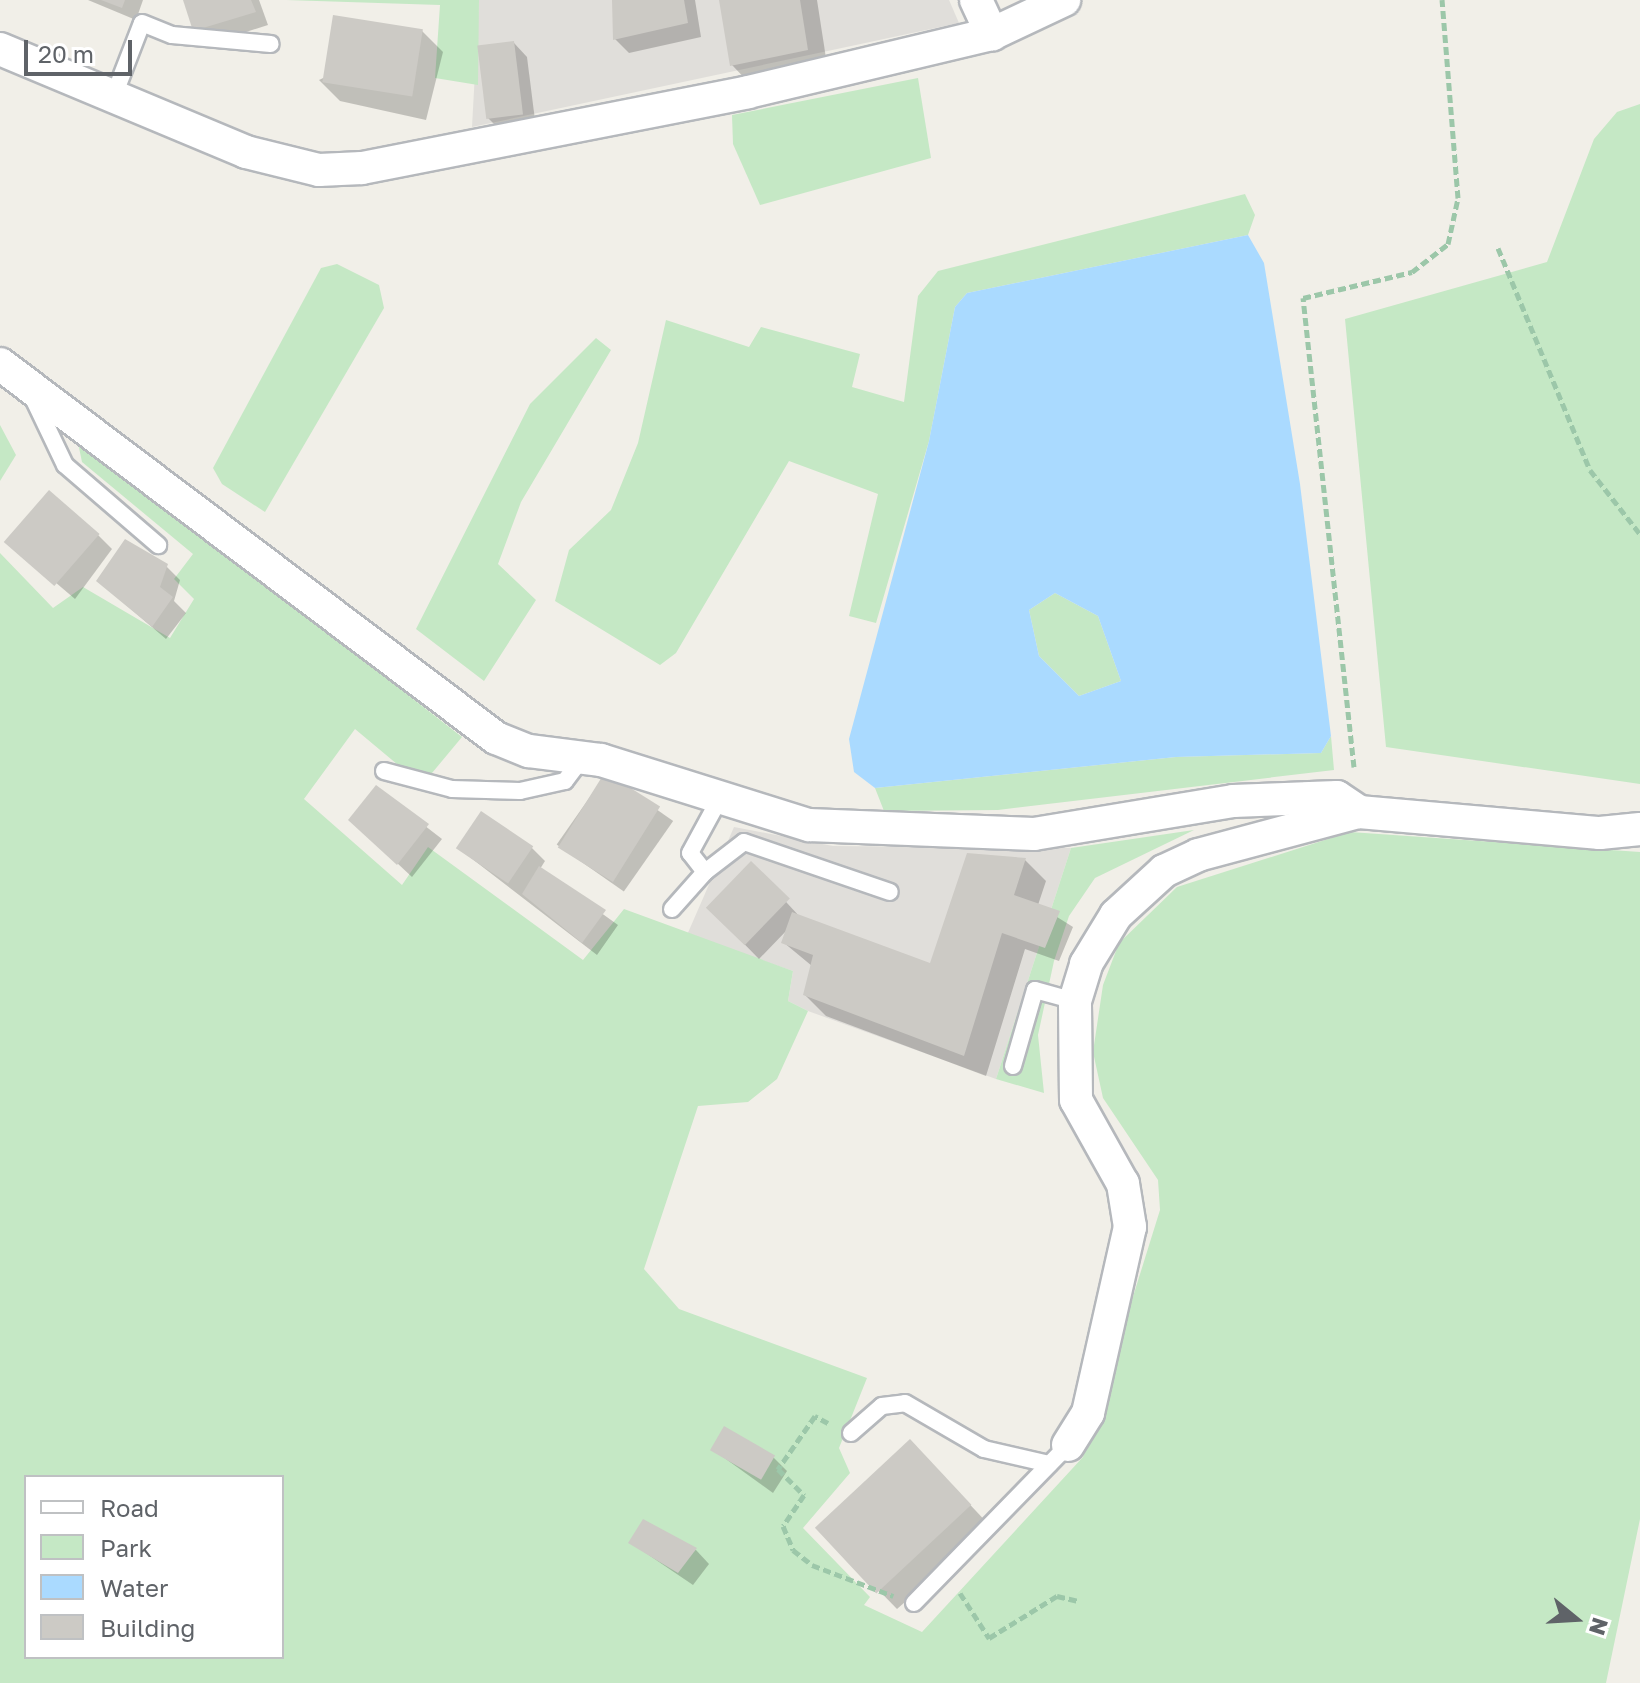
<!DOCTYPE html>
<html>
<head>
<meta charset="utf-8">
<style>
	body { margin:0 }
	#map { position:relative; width:1640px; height:1683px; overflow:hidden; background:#f1efe8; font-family:"Golos Text",sans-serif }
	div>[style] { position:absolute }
	.industrial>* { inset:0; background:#e0deda }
	.green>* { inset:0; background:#c5e8c5 }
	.water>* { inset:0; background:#aadaff }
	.shadow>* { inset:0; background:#0003; transform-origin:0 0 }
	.building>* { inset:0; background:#cccac5; transform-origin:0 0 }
	.path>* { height:5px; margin-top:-2.5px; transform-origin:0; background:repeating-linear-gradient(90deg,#9cc7a9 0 8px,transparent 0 12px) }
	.roads { filter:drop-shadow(2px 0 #b5b8bc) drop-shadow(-2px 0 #b5b8bc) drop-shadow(0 2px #b5b8bc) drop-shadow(0 -2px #b5b8bc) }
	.service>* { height:16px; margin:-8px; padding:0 8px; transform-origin:8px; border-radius:8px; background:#fff }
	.minor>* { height:32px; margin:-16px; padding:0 16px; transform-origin:16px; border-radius:16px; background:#fff }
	span { translate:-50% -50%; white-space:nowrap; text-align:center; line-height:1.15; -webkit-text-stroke:6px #fff; paint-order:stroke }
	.legend { position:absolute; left:24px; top:1475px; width:260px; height:184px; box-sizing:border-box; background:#fff; border:2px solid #bfc1c3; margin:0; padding:10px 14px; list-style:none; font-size:24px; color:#5f6368 }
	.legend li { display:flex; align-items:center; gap:16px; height:40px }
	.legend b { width:40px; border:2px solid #bfc1c3 }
	.north { position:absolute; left:1536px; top:1579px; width:80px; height:80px; -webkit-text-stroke:6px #fff; paint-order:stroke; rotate:108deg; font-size:22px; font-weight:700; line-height:32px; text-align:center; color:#5f6368 }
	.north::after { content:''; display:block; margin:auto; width:28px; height:36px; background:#5f6368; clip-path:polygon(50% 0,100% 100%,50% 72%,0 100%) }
	.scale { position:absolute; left:24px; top:40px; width:108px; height:36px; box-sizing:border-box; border:4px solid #5f6368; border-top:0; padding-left:10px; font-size:24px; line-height:28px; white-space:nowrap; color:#5f6368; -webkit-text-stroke:6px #fff; paint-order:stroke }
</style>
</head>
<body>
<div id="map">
	<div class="industrial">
		<div style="clip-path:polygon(479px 0,949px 0,959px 23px,472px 127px)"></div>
		<div style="clip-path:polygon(734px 827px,833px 846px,1071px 848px,996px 1079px,808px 1011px,788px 1001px,793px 971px,687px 935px)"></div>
	</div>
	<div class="green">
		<div style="clip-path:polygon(286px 0,479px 0,478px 85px,435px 78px,440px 5px)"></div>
		<div style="clip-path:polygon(918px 78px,931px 158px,760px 205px,733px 144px,732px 115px)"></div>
		<div style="clip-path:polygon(1640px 104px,1640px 784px,1386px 747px,1345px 319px,1547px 262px,1594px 139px,1617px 112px)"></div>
		<div style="clip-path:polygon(1245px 194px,1255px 215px,1248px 235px,967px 293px,955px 307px,929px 441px,876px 623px,849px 616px,878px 494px,789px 461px,676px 653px,660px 665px,555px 601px,569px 550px,611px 510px,638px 443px,666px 320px,749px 347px,761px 327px,860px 354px,852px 387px,904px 402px,918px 296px,938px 271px)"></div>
		<div style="clip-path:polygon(337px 264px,379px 285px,384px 308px,265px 512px,222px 484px,213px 468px,321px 268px)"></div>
		<div style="clip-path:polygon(596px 338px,611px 350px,521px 502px,498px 564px,536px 600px,484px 681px,416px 629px,530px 404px)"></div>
		<div style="clip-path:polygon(0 425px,16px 455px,0 481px)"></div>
		<div style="clip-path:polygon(evenodd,77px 438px,462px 737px,422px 785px,355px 729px,304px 799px,402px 885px,428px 847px,583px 960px,624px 909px,793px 971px,788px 1001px,808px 1011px,777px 1079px,748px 1102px,698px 1106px,644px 1269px,679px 1309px,867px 1378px,839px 1448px,850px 1473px,803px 1528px,870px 1597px,864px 1605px,922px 1632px,1083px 1457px,1160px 1210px,1158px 1180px,1103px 1098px,1093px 1052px,1103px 985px,1119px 943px,1177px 887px,1350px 832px,1640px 852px,1640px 1519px,1606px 1683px,0 1683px,0 553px,53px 608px,83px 587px,170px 638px,194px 599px,174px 579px,193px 554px,82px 462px,77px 438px,26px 1477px,282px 1477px,282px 1657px,26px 1657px,26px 1477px)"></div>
		<div style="clip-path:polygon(1055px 593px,1098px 616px,1121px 681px,1079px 696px,1039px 656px,1029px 610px)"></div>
		<div style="clip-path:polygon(1331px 736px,1334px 770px,998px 810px,884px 811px,875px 788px,1176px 757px,1321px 753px)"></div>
		<div style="clip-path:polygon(1194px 830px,1095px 878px,1069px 916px,1054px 961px,1038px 1035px,1044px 1093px,996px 1079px,1071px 848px)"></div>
	</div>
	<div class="water">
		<div style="clip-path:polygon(evenodd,1248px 235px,1264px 263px,1300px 484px,1331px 736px,1321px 753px,1176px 757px,875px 788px,854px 772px,849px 739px,929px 441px,955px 307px,967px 293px,1248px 235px,1055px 593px,1098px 616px,1121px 681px,1079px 696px,1039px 656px,1029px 610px,1055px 593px)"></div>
	</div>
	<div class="shadow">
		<div style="clip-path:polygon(88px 0,143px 0,136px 20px)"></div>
		<div style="clip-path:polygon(185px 0,259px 0,268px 25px,208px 44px,194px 29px)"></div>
		<div style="clip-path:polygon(614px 0,695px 0,701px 37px,629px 53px,615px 39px)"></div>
		<div style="clip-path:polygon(721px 0,817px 0,828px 71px,753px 87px,732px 65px)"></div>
		<div style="clip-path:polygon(422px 31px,443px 52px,426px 120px,340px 101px,319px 80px)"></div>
		<div style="clip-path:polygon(514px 43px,527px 57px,536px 128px,501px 131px,487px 117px)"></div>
		<div style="clip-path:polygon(98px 535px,112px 549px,75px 599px,8px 542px)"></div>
		<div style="clip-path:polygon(166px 566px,180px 580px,174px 601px,186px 613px,166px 639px,98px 581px)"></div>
		<div style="left:606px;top:774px;width:82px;height:86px;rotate:35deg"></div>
		<div style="clip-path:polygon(376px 788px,442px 839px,412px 877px,365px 833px)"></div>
		<div style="clip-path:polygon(531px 847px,545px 861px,540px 869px,618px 925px,597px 955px,458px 848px)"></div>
		<div style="clip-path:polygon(1025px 860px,1046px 881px,1038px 905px,1073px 927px,1059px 961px,1025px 949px,986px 1076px,826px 1016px,805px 995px,812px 966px,783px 942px,788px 929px,759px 959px,708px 907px,751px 864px,800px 917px,931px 966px)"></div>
		<div style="clip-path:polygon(712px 1449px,773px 1457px,787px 1471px,773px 1493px)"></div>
		<div style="clip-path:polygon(931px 1463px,991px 1527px,897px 1609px,820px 1530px)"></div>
		<div style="clip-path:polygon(631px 1543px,696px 1550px,709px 1564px,693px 1585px)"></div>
	</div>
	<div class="building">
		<div style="clip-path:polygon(101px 0,125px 0,122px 8px)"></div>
		<div style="clip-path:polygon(183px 0,251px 0,256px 12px,193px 31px)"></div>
		<div style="clip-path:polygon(612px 0,684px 0,688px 23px,613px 40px)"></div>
		<div style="clip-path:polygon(719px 0,800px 0,808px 50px,730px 66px)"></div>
		<div style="left:333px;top:15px;width:91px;height:68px;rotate:9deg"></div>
		<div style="left:514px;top:41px;width:74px;height:37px;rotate:83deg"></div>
		<div style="left:49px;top:490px;width:67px;height:69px;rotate:41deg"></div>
		<div style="clip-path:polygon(125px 539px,168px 564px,160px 587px,173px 597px,152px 627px,96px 581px)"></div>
		<div style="left:605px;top:772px;width:65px;height:89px;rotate:32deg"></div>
		<div style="clip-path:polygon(376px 785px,429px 824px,397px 865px,348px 820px)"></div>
		<div style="left:481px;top:811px;width:63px;height:45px;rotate:34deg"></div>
		<div style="clip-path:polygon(967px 853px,1026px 858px,1014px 895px,1060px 911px,1045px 948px,1002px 933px,964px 1056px,803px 995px,813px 955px,781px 943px,792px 912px,930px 963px)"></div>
		<div style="left:751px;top:861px;width:54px;height:65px;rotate:44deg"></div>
		<div style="clip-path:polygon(539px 866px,606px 910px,582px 943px,522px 894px)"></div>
		<div style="left:724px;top:1426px;width:59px;height:28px;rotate:30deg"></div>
		<div style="left:910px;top:1439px;width:90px;height:130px;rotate:47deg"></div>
		<div style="clip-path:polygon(643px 1519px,697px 1548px,678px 1573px,628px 1543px)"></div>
	</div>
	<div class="path">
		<div style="left:1498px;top:248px;width:240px;rotate:67.5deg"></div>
		<div style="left:1590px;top:470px;width:81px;rotate:52deg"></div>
		<div style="left:1354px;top:767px;width:472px;rotate:-96.2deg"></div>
		<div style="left:1303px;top:298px;width:112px;rotate:-13.4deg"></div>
		<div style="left:1412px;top:272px;width:46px;rotate:-37.9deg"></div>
		<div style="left:1448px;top:244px;width:47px;rotate:-77.7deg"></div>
		<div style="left:1458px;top:198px;width:199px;rotate:-94.6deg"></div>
		<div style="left:828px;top:1423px;width:15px;rotate:-152deg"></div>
		<div style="left:815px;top:1416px;width:65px;rotate:124.9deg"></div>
		<div style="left:778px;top:1469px;width:37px;rotate:45deg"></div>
		<div style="left:804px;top:1495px;width:37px;rotate:124deg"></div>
		<div style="left:783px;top:1526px;width:26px;rotate:67deg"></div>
		<div style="left:793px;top:1550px;width:24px;rotate:38deg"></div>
		<div style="left:812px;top:1565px;width:87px;rotate:20.9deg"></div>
		<div style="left:960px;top:1593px;width:54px;rotate:57.2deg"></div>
		<div style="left:989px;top:1638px;width:80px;rotate:-31.7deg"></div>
		<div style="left:1057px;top:1596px;width:22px;rotate:13deg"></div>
	</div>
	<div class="roads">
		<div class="service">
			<div style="left:113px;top:98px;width:80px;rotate:-68.9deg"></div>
			<div style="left:142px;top:23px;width:32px;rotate:22deg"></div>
			<div style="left:172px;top:35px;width:99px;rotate:5.2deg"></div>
			<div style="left:33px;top:398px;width:74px;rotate:64.5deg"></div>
			<div style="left:65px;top:465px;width:123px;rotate:40.7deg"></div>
			<div style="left:384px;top:771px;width:70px;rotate:14.8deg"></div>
			<div style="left:452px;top:789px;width:68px;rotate:1.7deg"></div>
			<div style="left:520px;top:791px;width:46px;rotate:-12.5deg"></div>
			<div style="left:565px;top:781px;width:30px;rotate:-53deg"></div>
			<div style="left:705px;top:872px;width:49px;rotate:-37.6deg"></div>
			<div style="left:744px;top:842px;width:154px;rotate:18.9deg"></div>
			<div style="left:672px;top:909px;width:50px;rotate:-48.3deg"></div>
			<div style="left:705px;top:872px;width:24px;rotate:-128deg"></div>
			<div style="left:690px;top:853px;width:63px;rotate:-61.4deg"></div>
			<div style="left:1013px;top:1066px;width:79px;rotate:-73.9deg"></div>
			<div style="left:1035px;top:990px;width:41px;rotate:15.4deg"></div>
			<div style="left:851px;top:1433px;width:41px;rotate:-41.1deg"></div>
			<div style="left:882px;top:1406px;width:23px;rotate:-7deg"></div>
			<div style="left:905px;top:1403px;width:91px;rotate:30.2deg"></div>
			<div style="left:984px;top:1449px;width:67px;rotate:13deg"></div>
			<div style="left:914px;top:1603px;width:221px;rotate:-45.7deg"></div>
		</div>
		<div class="minor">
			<div style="left:976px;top:0;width:38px;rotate:65deg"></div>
			<div style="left:0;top:49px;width:267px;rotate:22.7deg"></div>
			<div style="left:246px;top:152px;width:75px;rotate:13.9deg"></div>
			<div style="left:319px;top:170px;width:43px;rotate:-2.7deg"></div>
			<div style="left:362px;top:168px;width:393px;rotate:-11.1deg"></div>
			<div style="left:748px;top:92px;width:251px;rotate:-13.4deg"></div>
			<div style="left:992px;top:34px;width:80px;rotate:-25.3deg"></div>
			<div style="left:0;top:364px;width:621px;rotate:37.02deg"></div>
			<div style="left:496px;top:738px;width:35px;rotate:22deg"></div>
			<div style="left:529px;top:751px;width:73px;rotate:7.1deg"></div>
			<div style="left:601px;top:760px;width:218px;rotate:17.4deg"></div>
			<div style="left:809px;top:825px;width:225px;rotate:2.3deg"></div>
			<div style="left:1034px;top:834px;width:202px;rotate:-9.4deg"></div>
			<div style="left:1233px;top:801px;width:104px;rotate:-2.2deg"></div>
			<div style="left:1337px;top:797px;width:27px;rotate:34deg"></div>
			<div style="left:1359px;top:812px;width:242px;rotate:5deg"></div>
			<div style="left:1600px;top:833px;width:40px;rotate:-5.7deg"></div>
			<div style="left:1068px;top:1445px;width:38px;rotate:-58deg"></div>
			<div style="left:1088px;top:1413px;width:191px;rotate:-77.3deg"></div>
			<div style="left:1130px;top:1227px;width:44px;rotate:-99.2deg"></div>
			<div style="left:1123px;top:1184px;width:96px;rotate:-119.2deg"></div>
			<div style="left:1076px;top:1100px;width:99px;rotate:-90.6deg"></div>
			<div style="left:1075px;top:1001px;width:39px;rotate:-73deg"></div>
			<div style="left:1086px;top:964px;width:57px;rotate:-58.5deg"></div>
			<div style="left:1116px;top:915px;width:65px;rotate:-42.5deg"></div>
			<div style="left:1164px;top:871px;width:38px;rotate:-25deg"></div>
			<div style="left:1198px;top:855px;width:167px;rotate:-15deg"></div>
		</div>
	</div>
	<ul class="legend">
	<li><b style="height:10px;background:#fff"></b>Road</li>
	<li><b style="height:22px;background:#c5e8c5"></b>Park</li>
	<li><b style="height:22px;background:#aadaff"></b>Water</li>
	<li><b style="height:22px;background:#cccac5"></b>Building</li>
	</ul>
	<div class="north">N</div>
	<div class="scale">20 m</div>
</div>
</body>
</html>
